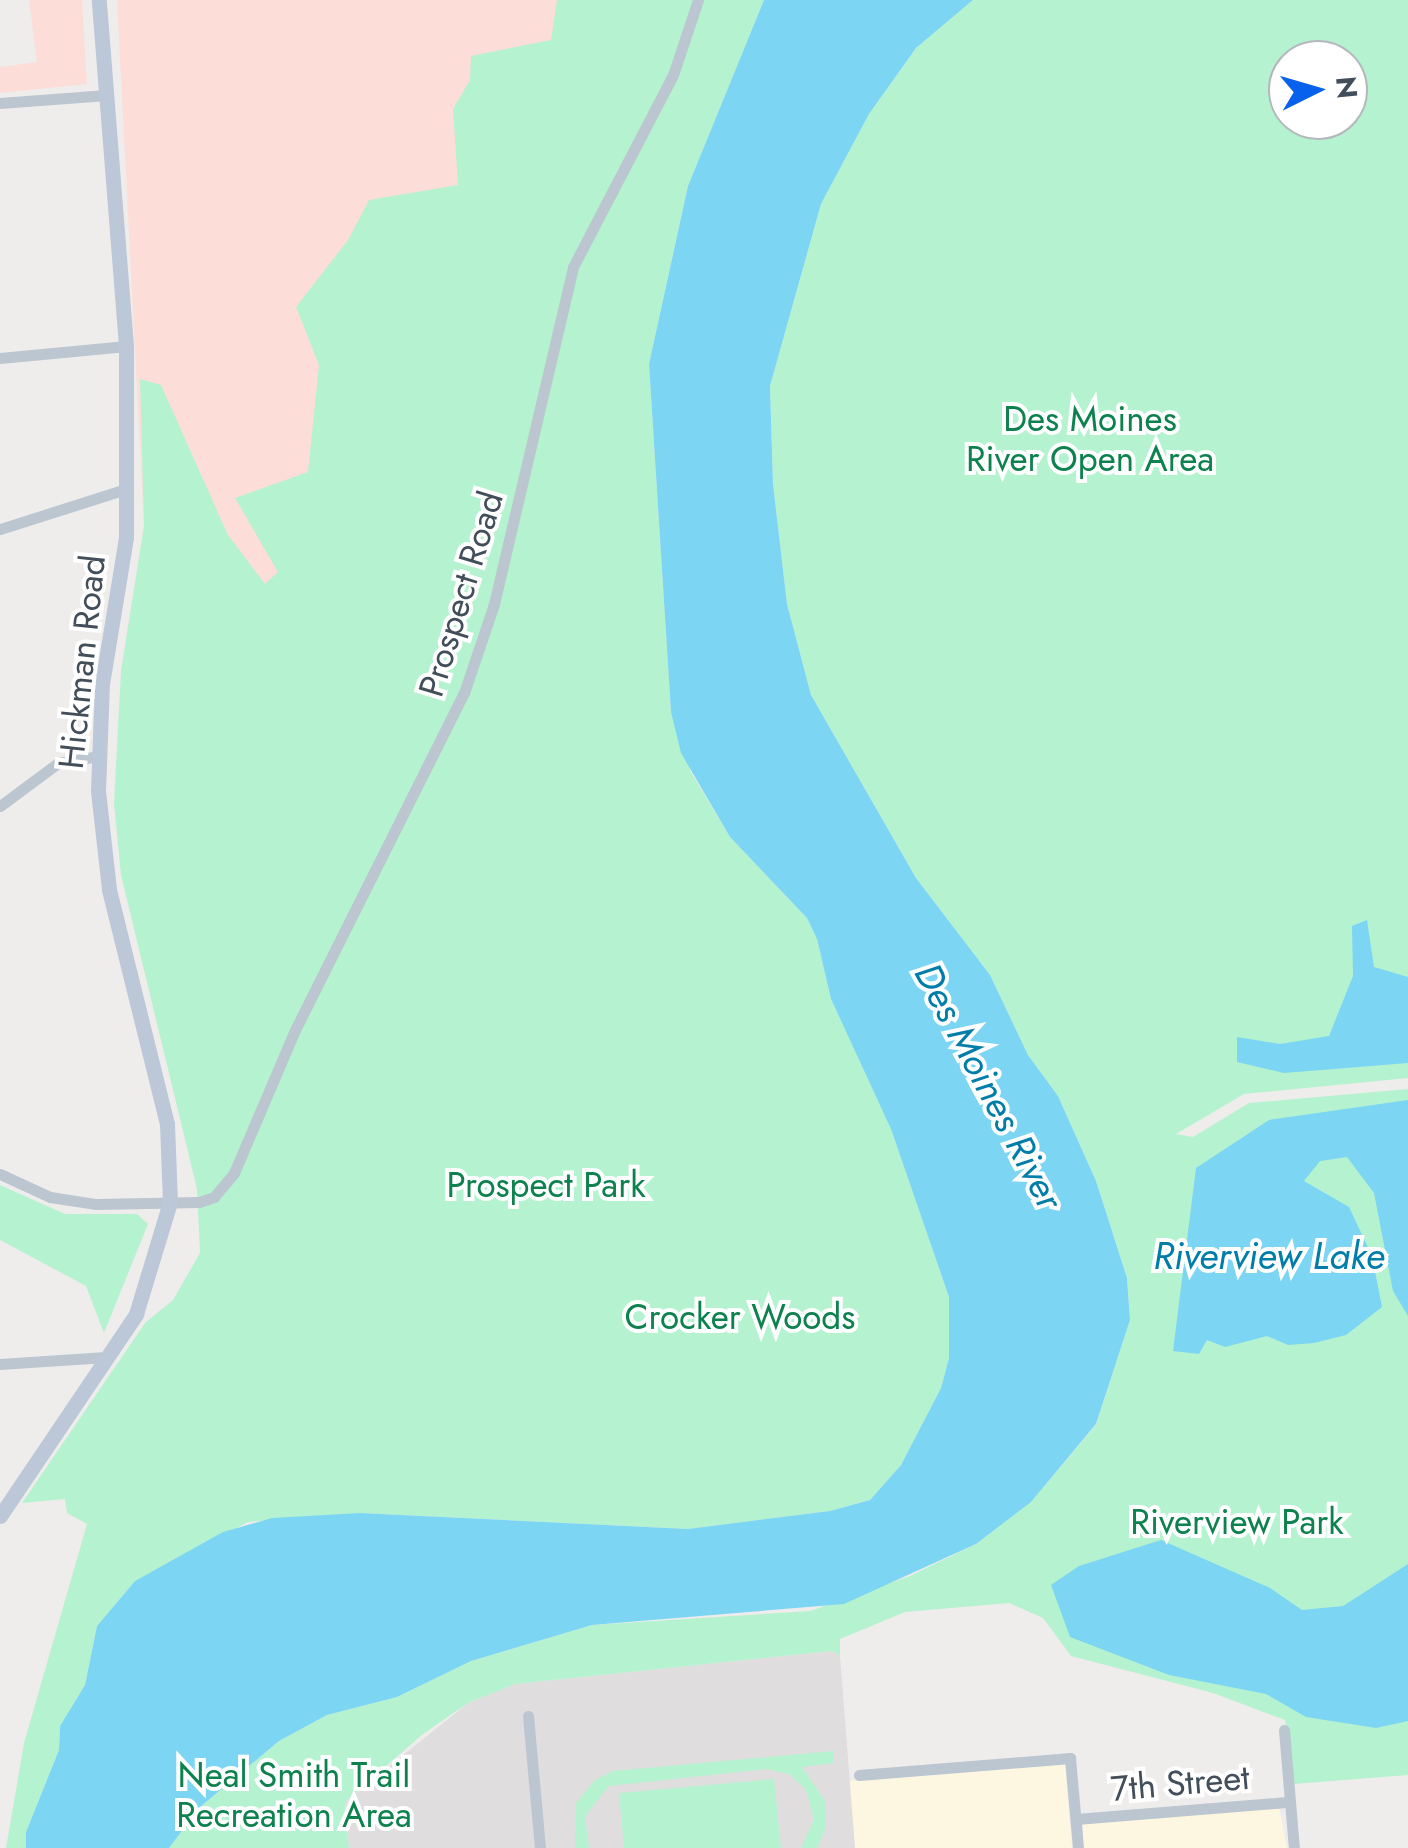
<!DOCTYPE html>
<html>
<head>
<meta charset="utf-8">
<style>
	body { margin:0 }
	#map { position:relative; width:1408px; height:1848px; overflow:hidden; background:#efecec; font-family:Jost,sans-serif }
	div>[style] { position:absolute }
	.commercial>* { inset:0; background:#fdf7e2 }
	.education>* { inset:0; background:#e0ddde }
	.medical>* { inset:0; background:#fdddd8 }
	.green>* { inset:0; background:#b5f2d0 }
	.water>* { inset:0; background:#7dd5f4 }
	.minor>* { height:11px; margin:-5.5px; padding:0 5.5px; transform-origin:5.5px; border-radius:5.5px; background:#bbc6d0 }
	.secondary>* { height:15px; margin:-7.5px; padding:0 7.5px; transform-origin:7.5px; border-radius:7.5px; background:#bcc8d8 }
	span { translate:-50% -50%; white-space:nowrap; text-align:center; line-height:1.15; -webkit-text-stroke:8px #fff; paint-order:stroke }
	.park-label { font-size:35px; color:#0e824e }
	.street-label { font-size:35px; color:#434e5b }
	.water-label { font-size:38px; color:#017da9; font-style:italic }
	.north { position:absolute; left:1268px; top:40px; width:100px; height:100px; box-sizing:border-box; background:#fff; border:2px solid #b4b8bd; border-radius:50%; rotate:85deg; font-size:28px; font-weight:700; line-height:40px; text-align:center; color:#434e5b }
	.north::after { content:''; display:block; margin:auto; width:35px; height:45px; background:#0861ed; clip-path:polygon(50% 0,100% 100%,50% 72%,0 100%) }
</style>
</head>
<body>
<div id="map">
	<div class="commercial">
		<div style="clip-path:polygon(1065px 1764px,1072px 1848px,855px 1848px,849px 1781px)"></div>
		<div style="clip-path:polygon(1279px 1808px,1287px 1848px,1083px 1848px,1083px 1824px)"></div>
	</div>
	<div class="education">
		<div style="clip-path:polygon(832px 1651px,840px 1656px,855px 1848px,349px 1848px,345px 1802px,468px 1703px,515px 1684px)"></div>
	</div>
	<div class="medical">
		<div style="clip-path:polygon(29px 0,82px 0,87px 84px,0 93px,0 67px,37px 62px)"></div>
		<div style="clip-path:polygon(117px 0,637px 0,453px 638px,151px 682px,121px 671px,144px 526px)"></div>
	</div>
	<div class="green">
		<div style="clip-path:polygon(557px 0,764px 0,688px 186px,649px 364px,671px 712px,691px 772px,730px 837px,807px 918px,817px 939px,831px 999px,891px 1128px,949px 1297px,949px 1358px,941px 1388px,901px 1465px,870px 1500px,830px 1511px,688px 1529px,360px 1513px,248px 1522px,135px 1581px,97px 1626px,85px 1685px,60px 1726px,59px 1750px,26px 1832px,26px 1848px,6px 1848px,24px 1743px,87px 1524px,67px 1513px,65px 1499px,22px 1503px,145px 1323px,173px 1300px,200px 1253px,197px 1189px,121px 875px,114px 803px,121px 671px,144px 526px,140px 379px,161px 385px,228px 535px,265px 584px,278px 572px,235px 498px,308px 472px,319px 365px,296px 307px,348px 240px,369px 200px,458px 185px,453px 109px,470px 80px,471px 56px,551px 40px)"></div>
		<div style="clip-path:polygon(evenodd,973px 0,1408px 0,1408px 1078px,1244px 1094px,1176px 1134px,1193px 1137px,1249px 1103px,1408px 1089px,1408px 1775px,1294px 1784px,1285px 1720px,1213px 1693px,1071px 1656px,1043px 1618px,1009px 1603px,905px 1612px,840px 1639px,840px 1656px,832px 1651px,515px 1684px,468px 1703px,423px 1734px,345px 1802px,349px 1848px,169px 1848px,200px 1807px,279px 1741px,327px 1715px,397px 1697px,471px 1661px,592px 1625px,810px 1611px,910px 1576px,976px 1544px,1031px 1502px,1096px 1425px,1130px 1320px,1127px 1278px,1096px 1181px,1058px 1096px,1028px 1055px,990px 975px,916px 878px,811px 695px,787px 604px,773px 484px,770px 386px,821px 204px,869px 114px,916px 48px,973px 0,1288px 60px,1348px 60px,1348px 120px,1288px 120px,1288px 60px)"></div>
		<div style="clip-path:polygon(0 1185px,65px 1214px,137px 1214px,148px 1224px,104px 1333px,86px 1286px,0 1240px)"></div>
		<div style="clip-path:polygon(833px 1751px,834px 1763px,802px 1767px,825px 1801px,825px 1830px,817px 1848px,801px 1848px,814px 1819px,806px 1790px,789px 1774px,767px 1769px,609px 1786px,585px 1816px,589px 1848px,575px 1848px,576px 1803px,595px 1780px,613px 1771px)"></div>
		<div style="clip-path:polygon(774px 1779px,781px 1848px,624px 1848px,619px 1793px)"></div>
	</div>
	<div class="water">
		<div style="clip-path:polygon(764px 0,973px 0,916px 48px,869px 114px,821px 204px,770px 386px,773px 484px,787px 604px,811px 695px,916px 878px,990px 975px,1028px 1055px,1058px 1096px,1096px 1181px,1127px 1278px,1130px 1320px,1096px 1424px,1031px 1502px,976px 1544px,844px 1604px,592px 1625px,471px 1661px,397px 1697px,327px 1715px,279px 1741px,200px 1807px,169px 1848px,26px 1848px,26px 1832px,59px 1750px,60px 1726px,85px 1685px,97px 1626px,135px 1581px,223px 1532px,272px 1518px,360px 1513px,688px 1529px,830px 1511px,870px 1500px,901px 1465px,941px 1388px,949px 1358px,949px 1297px,891px 1129px,831px 999px,817px 939px,807px 918px,730px 837px,681px 753px,671px 712px,649px 364px,688px 186px)"></div>
		<div style="clip-path:polygon(1367px 920px,1374px 967px,1408px 977px,1408px 1063px,1284px 1073px,1237px 1062px,1237px 1037px,1280px 1044px,1329px 1036px,1353px 976px,1352px 926px)"></div>
		<div style="clip-path:polygon(1408px 1100px,1408px 1316px,1393px 1291px,1374px 1193px,1347px 1157px,1334px 1159px,1320px 1161px,1304px 1181px,1349px 1207px,1372px 1256px,1382px 1307px,1346px 1335px,1314px 1343px,1288px 1345px,1267px 1336px,1225px 1347px,1207px 1340px,1199px 1354px,1173px 1351px,1196px 1168px,1269px 1120px)"></div>
		<div style="clip-path:polygon(1161px 1540px,1270px 1588px,1302px 1610px,1343px 1606px,1408px 1564px,1408px 1721px,1376px 1728px,1306px 1717px,1266px 1694px,1169px 1675px,1070px 1637px,1051px 1585px,1079px 1566px)"></div>
	</div>
	<div class="minor">
		<div style="left:0;top:103px;width:107px;rotate:-4.3deg"></div>
		<div style="left:0;top:358px;width:127px;rotate:-5.4deg"></div>
		<div style="left:0;top:529px;width:132px;rotate:-17.6deg"></div>
		<div style="left:0;top:806px;width:72px;rotate:-36.6deg"></div>
		<div style="left:58px;top:763px;width:40px;rotate:-10deg"></div>
		<div style="left:0;top:1174px;width:55px;rotate:24.7deg"></div>
		<div style="left:50px;top:1197px;width:47px;rotate:8.7deg"></div>
		<div style="left:96px;top:1204px;width:103px;rotate:-1.1deg"></div>
		<div style="left:199px;top:1202px;width:16px;rotate:-18deg"></div>
		<div style="left:214px;top:1197px;width:31px;rotate:-50deg"></div>
		<div style="left:234px;top:1173px;width:155px;rotate:-66.9deg"></div>
		<div style="left:295px;top:1030px;width:377px;rotate:-63.4deg"></div>
		<div style="left:464px;top:693px;width:94px;rotate:-71.4deg"></div>
		<div style="left:494px;top:604px;width:346px;rotate:-76.8deg"></div>
		<div style="left:573px;top:267px;width:216px;rotate:-62.5deg"></div>
		<div style="left:673px;top:75px;width:79px;rotate:-71.6deg"></div>
		<div style="left:0;top:1364px;width:106px;rotate:-3.8deg"></div>
		<div style="left:528px;top:1716px;width:133px;rotate:84.8deg"></div>
		<div style="left:1284px;top:1730px;width:118px;rotate:85.2deg"></div>
		<div style="left:859px;top:1775px;width:212px;rotate:-4.6deg"></div>
		<div style="left:1070px;top:1758px;width:90px;rotate:84.9deg"></div>
		<div style="left:1076px;top:1819px;width:214px;rotate:-4.6deg"></div>
	</div>
	<div class="secondary">
		<div style="left:0;top:1516px;width:244px;rotate:-56deg"></div>
		<div style="left:136px;top:1314px;width:117px;rotate:-73.1deg"></div>
		<div style="left:170px;top:1202px;width:78px;rotate:-92.2deg"></div>
		<div style="left:167px;top:1124px;width:242px;rotate:-103.9deg"></div>
		<div style="left:109px;top:889px;width:99px;rotate:-96.4deg"></div>
		<div style="left:98px;top:791px;width:107px;rotate:-87.9deg"></div>
		<div style="left:102px;top:684px;width:148px;rotate:-80.7deg"></div>
		<div style="left:126px;top:538px;width:192px;rotate:-90deg"></div>
		<div style="left:126px;top:346px;width:347px;rotate:-94.5deg"></div>
	</div>
	<div class="park-label">
		<span style="left:1090px;top:439px">Des Moines<br>River Open Area</span>
		<span style="left:546px;top:1185px">Prospect Park</span>
		<span style="left:740px;top:1317px">Crocker Woods</span>
		<span style="left:1237px;top:1522px">Riverview Park</span>
		<span style="left:294px;top:1795px">Neal Smith Trail<br>Recreation Area</span>
	</div>
	<div class="street-label">
		<span style="left:461px;top:594px;rotate:-73deg">Prospect Road</span>
		<span style="left:82px;top:662px;rotate:-84deg">Hickman Road</span>
		<span style="left:1180px;top:1783px;rotate:-5deg">7th Street</span>
	</div>
	<div class="water-label">
		<span style="left:989px;top:1086px;rotate:62deg">Des Moines River</span>
		<span style="left:1269px;top:1256px">Riverview Lake</span>
	</div>
	<div class="north">N</div>
</div>
</body>
</html>
